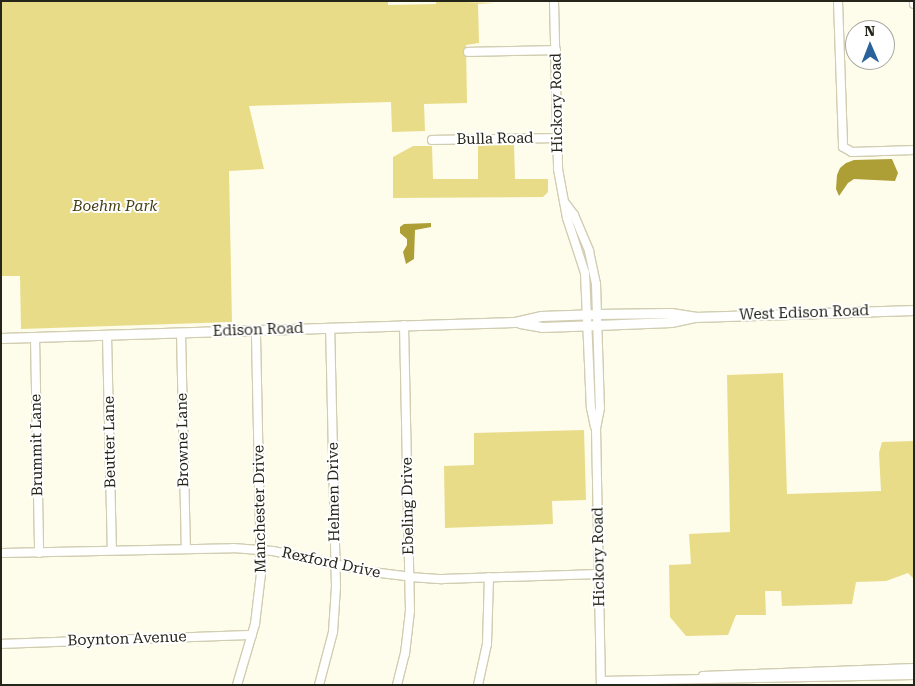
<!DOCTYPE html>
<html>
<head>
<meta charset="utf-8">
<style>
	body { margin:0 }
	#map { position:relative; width:915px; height:686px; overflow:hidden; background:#fefceb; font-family:"Roboto Serif",serif }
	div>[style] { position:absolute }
	.green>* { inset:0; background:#e9dc89 }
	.water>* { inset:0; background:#ad9e36 }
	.roads { filter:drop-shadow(1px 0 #d1cdb1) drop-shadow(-1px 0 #d1cdb1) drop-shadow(0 1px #d1cdb1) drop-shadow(0 -1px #d1cdb1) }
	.minor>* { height:8px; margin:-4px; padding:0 4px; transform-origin:4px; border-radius:4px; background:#fff }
	.major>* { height:9px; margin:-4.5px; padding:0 4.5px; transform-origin:4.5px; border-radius:4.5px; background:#fff }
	span { translate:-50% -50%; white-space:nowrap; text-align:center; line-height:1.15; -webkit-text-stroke:4px #fff; paint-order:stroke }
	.street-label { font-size:15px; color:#26251a }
	.park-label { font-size:15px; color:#453f14; font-style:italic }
	.frame { position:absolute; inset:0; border:2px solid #26251a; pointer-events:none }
	.north { position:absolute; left:845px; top:20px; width:50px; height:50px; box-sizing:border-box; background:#fff; border:1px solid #a8a8a3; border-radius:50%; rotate:359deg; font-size:14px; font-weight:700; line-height:20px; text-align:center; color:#26251a }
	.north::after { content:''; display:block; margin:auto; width:18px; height:22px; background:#2a639b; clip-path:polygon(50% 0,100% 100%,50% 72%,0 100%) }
</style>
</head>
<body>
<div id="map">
	<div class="green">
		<div style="clip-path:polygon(1px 1px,388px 1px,388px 5px,436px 4px,436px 1px,494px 3px,478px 4px,479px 43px,466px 45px,467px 103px,424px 104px,425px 131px,392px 132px,391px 102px,249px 106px,264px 169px,229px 171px,232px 322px,21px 329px,20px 276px,1px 276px)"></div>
		<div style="clip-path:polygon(514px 144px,515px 179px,548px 179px,548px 192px,543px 197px,393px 198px,393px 157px,413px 146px,432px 146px,433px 179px,478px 179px,478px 145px)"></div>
		<div style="clip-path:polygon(783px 373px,787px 494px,881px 491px,879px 453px,882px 442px,914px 441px,914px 579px,908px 573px,886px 581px,856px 582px,852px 604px,782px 606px,781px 591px,765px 591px,766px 615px,736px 615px,728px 635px,686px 636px,670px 617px,669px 565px,691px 564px,689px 534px,730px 532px,727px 375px)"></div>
		<div style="clip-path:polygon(584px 430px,586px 500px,552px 501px,553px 524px,445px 528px,444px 466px,474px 465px,474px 433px)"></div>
	</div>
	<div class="water">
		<div style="clip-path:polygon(892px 159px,898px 173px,895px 181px,854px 179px,848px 183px,839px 196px,836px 189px,837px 175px,840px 168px,846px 163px,854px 160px)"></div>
		<div style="clip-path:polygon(431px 223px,431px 227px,415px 230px,414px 259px,406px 264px,403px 252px,407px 245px,407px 239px,400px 233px,400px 227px,404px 224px)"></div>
	</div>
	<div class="roads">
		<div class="minor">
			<div style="left:554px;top:1px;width:168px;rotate:88.6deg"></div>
			<div style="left:558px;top:169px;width:50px;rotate:79.6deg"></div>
			<div style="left:567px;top:218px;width:58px;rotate:71.9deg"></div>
			<div style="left:585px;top:273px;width:135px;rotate:87.5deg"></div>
			<div style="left:591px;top:408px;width:19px;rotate:78deg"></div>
			<div style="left:838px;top:1px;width:146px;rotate:88deg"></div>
			<div style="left:843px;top:147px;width:10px;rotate:29deg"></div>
			<div style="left:852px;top:152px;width:62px;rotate:-1.8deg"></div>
			<div style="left:914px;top:1px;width:3px;rotate:90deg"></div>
			<div style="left:468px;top:52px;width:88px;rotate:-1.3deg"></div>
			<div style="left:432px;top:140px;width:125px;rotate:-0.9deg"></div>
			<div style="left:565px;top:203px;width:15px;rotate:53deg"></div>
			<div style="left:574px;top:215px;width:39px;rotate:67deg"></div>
			<div style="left:589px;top:251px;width:34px;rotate:78deg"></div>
			<div style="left:596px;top:284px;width:124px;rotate:88.2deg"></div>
			<div style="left:600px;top:408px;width:20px;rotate:101deg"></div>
			<div style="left:596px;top:428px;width:257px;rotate:88.9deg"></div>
			<div style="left:181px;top:333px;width:215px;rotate:88.7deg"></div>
			<div style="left:107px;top:335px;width:215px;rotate:88.7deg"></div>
			<div style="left:35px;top:337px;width:216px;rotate:88.9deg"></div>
			<div style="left:3px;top:553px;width:230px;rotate:-1.2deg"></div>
			<div style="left:233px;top:548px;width:40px;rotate:4.3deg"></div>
			<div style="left:273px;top:551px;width:101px;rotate:12deg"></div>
			<div style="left:372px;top:572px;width:38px;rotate:7deg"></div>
			<div style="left:410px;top:577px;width:32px;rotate:4deg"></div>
			<div style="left:442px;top:579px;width:157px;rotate:-1.8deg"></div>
			<div style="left:1px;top:644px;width:251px;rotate:-2.1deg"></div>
			<div style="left:703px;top:676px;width:211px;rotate:-2.2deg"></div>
			<div style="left:601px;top:681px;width:313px;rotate:-1.1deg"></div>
			<div style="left:237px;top:685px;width:64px;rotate:-73.6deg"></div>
			<div style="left:255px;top:624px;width:50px;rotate:-83.2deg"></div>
			<div style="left:261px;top:574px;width:244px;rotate:-91.2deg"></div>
			<div style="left:319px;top:685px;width:55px;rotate:-75.2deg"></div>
			<div style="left:333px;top:632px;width:45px;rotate:-86.2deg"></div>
			<div style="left:336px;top:587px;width:259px;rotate:-91.3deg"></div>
			<div style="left:397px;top:685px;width:32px;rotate:-76deg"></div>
			<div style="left:405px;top:654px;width:43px;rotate:-83.4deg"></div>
			<div style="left:410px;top:611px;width:286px;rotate:-91.2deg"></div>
			<div style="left:478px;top:685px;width:42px;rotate:-77.6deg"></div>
			<div style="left:487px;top:644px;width:67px;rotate:-88.3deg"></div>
		</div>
		<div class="major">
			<div style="left:520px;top:323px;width:22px;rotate:10deg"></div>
			<div style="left:542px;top:327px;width:56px;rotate:-2deg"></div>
			<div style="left:598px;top:325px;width:73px;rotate:-2.4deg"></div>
			<div style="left:671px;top:322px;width:25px;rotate:-12deg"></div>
			<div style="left:695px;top:317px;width:219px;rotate:-1.8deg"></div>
			<div style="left:1px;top:338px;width:514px;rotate:-1.78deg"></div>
			<div style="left:515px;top:322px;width:27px;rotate:-13deg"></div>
			<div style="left:541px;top:316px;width:57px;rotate:-2deg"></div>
			<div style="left:598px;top:314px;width:73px;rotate:-0.8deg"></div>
			<div style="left:671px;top:313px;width:24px;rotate:9deg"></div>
		</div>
	</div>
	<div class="street-label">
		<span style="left:557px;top:103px;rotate:-91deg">Hickory Road</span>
		<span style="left:495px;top:139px;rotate:-1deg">Bulla Road</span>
		<span style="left:804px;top:313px;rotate:-2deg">West Edison Road</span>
		<span style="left:258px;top:330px;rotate:-2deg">Edison Road</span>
		<span style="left:183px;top:440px;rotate:-91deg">Browne Lane</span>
		<span style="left:110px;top:442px;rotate:-91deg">Beutter Lane</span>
		<span style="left:37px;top:445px;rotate:-91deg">Brummit Lane</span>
		<span style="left:334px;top:492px;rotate:-91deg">Helmen Drive</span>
		<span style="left:408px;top:506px;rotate:-91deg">Ebeling Drive</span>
		<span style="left:260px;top:509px;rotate:-91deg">Manchester Drive</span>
		<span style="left:599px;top:557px;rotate:-91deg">Hickory Road</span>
		<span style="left:331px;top:563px;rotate:12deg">Rexford Drive</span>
		<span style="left:127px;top:639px;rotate:-2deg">Boynton Avenue</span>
	</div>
	<div class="park-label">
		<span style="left:115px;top:207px">Boehm Park</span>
	</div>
	<div class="frame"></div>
	<div class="north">N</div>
</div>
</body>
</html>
